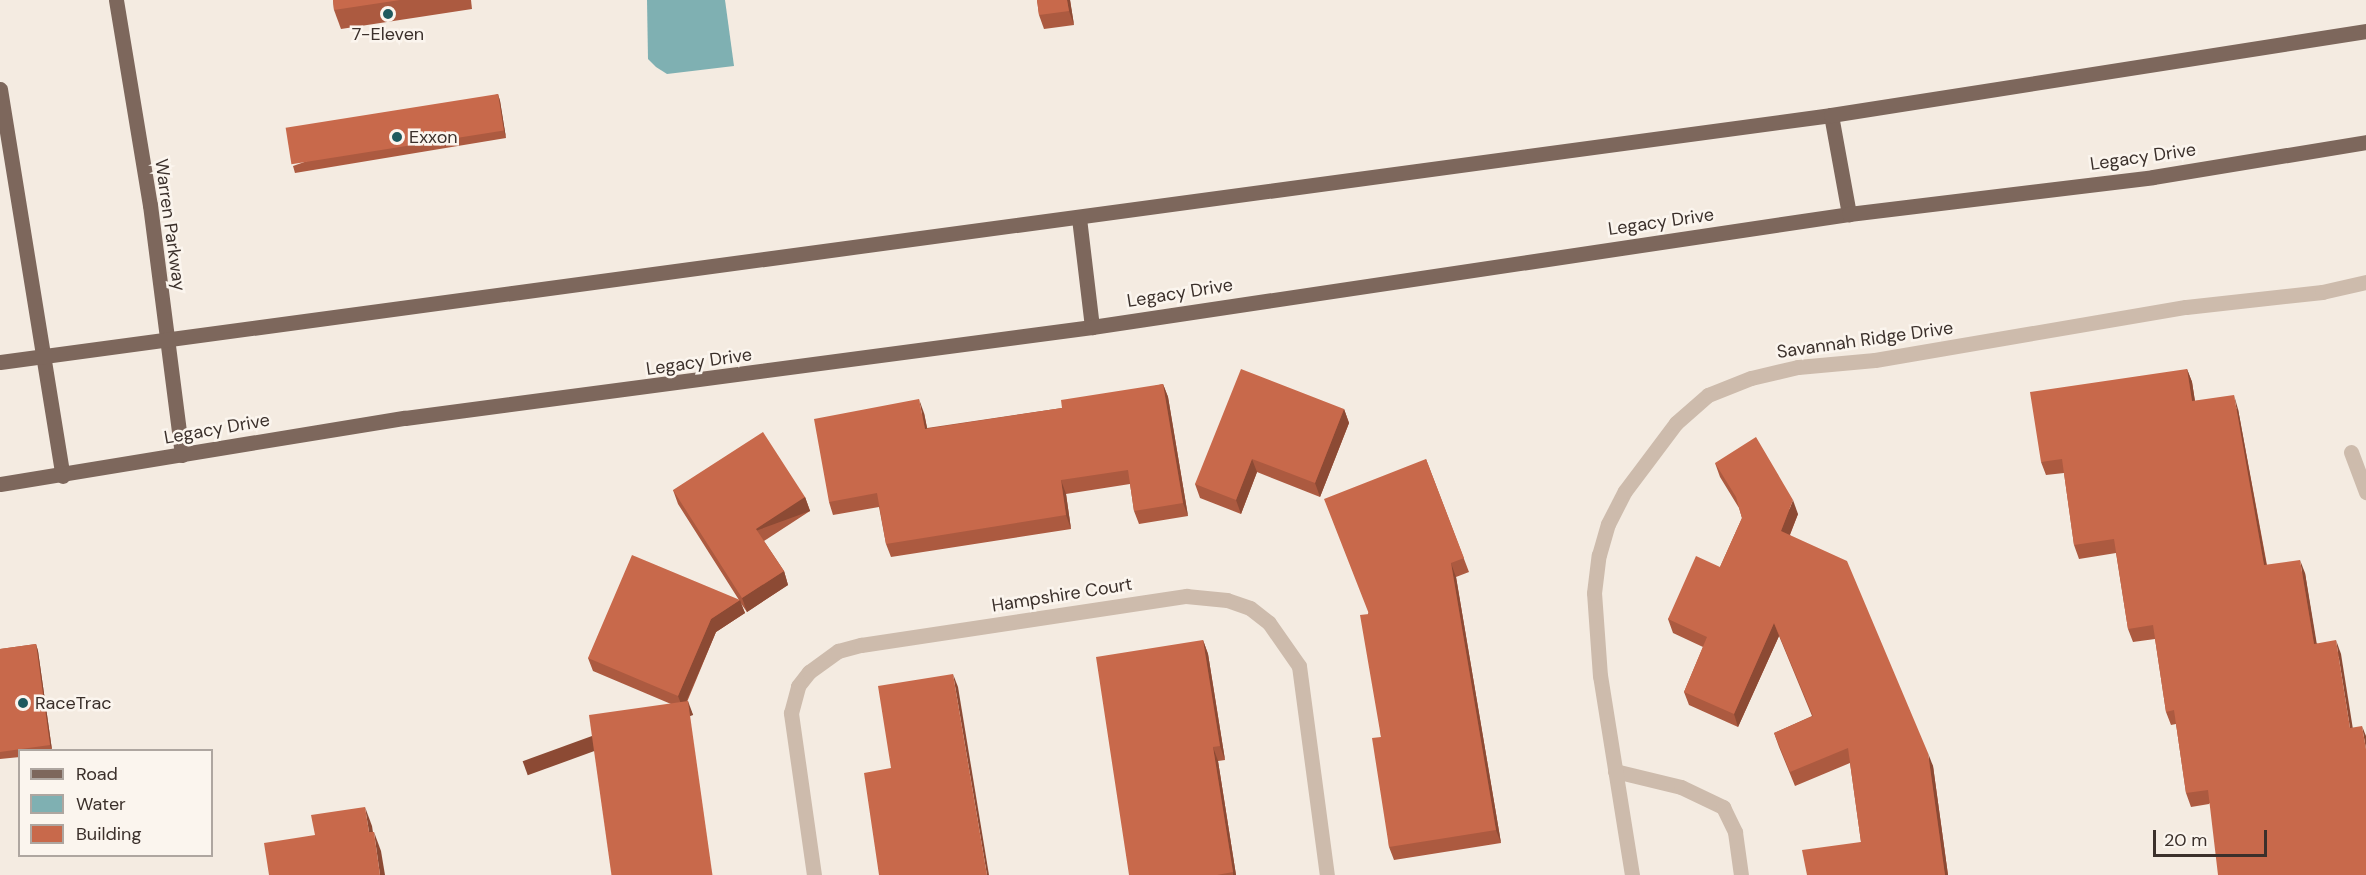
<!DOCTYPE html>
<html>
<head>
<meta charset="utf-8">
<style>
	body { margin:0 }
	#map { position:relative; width:2366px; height:875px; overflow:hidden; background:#f4ebe1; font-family:"DM Sans",sans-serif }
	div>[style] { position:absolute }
	.water>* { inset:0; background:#7fb0b2 }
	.minor>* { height:15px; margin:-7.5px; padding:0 7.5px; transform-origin:7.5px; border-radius:7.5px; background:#cdbbac }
	.major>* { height:15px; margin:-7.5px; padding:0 7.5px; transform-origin:7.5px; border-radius:7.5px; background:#7d675c }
	.wall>* { inset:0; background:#ac5a40 }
	.shaded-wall>* { inset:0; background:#8c4a34; transform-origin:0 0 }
	.building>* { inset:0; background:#c8694b; transform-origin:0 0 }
	.dots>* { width:16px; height:16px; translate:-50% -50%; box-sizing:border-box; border:3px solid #fbf5ee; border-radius:50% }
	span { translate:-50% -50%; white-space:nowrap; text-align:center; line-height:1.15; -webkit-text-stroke:5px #fbf5ee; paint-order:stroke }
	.poi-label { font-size:18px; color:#3b302b }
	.left { translate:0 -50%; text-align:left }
	.street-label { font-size:18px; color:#3b302b }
	.legend { position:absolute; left:18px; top:749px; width:195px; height:108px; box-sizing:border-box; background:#fbf5ee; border:2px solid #aea6a0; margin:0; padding:8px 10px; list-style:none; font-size:18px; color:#3b302b }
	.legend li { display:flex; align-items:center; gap:12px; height:30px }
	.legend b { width:30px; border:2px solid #aea6a0 }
	.scale { position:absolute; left:2153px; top:830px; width:114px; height:27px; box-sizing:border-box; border:3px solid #3b302b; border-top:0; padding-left:8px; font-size:18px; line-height:21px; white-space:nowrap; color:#3b302b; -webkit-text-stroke:4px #fbf5ee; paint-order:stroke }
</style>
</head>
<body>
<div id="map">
	<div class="water">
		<div style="clip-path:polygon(647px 0,725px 0,734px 66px,667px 74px,656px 67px,648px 59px)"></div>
	</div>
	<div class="minor">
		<div style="left:2351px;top:452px;width:43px;rotate:69.4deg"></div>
		<div style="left:1615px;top:771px;width:68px;rotate:13.6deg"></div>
		<div style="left:1681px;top:787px;width:47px;rotate:25.5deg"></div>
		<div style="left:1723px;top:807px;width:28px;rotate:64deg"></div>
		<div style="left:1735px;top:832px;width:43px;rotate:82.1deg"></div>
		<div style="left:814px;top:875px;width:164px;rotate:-98.1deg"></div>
		<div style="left:791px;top:713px;width:28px;rotate:-75deg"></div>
		<div style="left:798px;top:686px;width:18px;rotate:-52deg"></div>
		<div style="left:809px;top:672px;width:36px;rotate:-36deg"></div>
		<div style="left:838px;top:651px;width:24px;rotate:-15deg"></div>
		<div style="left:861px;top:645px;width:329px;rotate:-8.6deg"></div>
		<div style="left:1186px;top:596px;width:41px;rotate:5.6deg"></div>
		<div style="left:1227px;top:600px;width:24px;rotate:19deg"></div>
		<div style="left:1250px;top:608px;width:24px;rotate:38deg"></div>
		<div style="left:1269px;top:623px;width:52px;rotate:55.1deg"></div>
		<div style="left:1299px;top:666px;width:211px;rotate:82.4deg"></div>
		<div style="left:1632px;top:875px;width:202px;rotate:-99.1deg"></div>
		<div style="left:1600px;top:676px;width:83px;rotate:-94.1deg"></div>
		<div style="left:1594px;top:593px;width:38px;rotate:-83deg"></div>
		<div style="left:1599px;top:555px;width:32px;rotate:-74deg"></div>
		<div style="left:1608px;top:524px;width:37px;rotate:-63deg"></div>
		<div style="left:1625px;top:491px;width:85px;rotate:-53.1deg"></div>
		<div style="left:1676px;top:423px;width:43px;rotate:-41.2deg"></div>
		<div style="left:1708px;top:395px;width:46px;rotate:-21.6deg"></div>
		<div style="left:1751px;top:378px;width:48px;rotate:-13.2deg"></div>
		<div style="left:1798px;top:367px;width:77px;rotate:-5.2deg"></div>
		<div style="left:1875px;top:360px;width:315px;rotate:-9.7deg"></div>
		<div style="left:2186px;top:307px;width:137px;rotate:-6.3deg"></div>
		<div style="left:2322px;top:292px;width:45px;rotate:-12.8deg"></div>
	</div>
	<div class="major">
		<div style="left:116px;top:0;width:208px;rotate:80.6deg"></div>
		<div style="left:150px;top:205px;width:252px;rotate:82.7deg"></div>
		<div style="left:0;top:89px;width:392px;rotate:80.8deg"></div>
		<div style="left:1831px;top:115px;width:101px;rotate:79.7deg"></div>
		<div style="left:1079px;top:218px;width:110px;rotate:83.2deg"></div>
		<div style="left:0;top:362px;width:1848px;rotate:-7.68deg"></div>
		<div style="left:1831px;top:115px;width:542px;rotate:-8.92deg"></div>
		<div style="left:0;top:484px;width:410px;rotate:-9.3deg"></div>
		<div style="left:405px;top:418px;width:693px;rotate:-7.55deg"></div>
		<div style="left:1092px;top:327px;width:765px;rotate:-8.49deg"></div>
		<div style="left:1849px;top:214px;width:306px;rotate:-6.9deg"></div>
		<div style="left:2153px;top:177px;width:216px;rotate:-9.3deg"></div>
	</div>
	<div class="wall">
		<div style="clip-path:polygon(333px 0,471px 0,472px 9px,341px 29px,334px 10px)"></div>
		<div style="clip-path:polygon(1037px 0,1070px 0,1074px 25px,1044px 29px,1039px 15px)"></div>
		<div style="clip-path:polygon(498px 94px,500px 101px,506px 138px,295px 173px,293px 166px)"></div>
		<div style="clip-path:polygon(2187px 369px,2192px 382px,2195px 401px,2238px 409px,2267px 565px,2305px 573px,2316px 643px,2341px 654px,2209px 804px,2191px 807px,2186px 793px,2176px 724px,2171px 725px,2166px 712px,2155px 639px,2133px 642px,2128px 629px,2116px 553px,2079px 559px,2074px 545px,2064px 473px,2046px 475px,2041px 462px)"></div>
		<div style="clip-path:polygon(1163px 384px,1168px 397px,1188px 516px,1139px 524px,1134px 511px,1130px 484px,1066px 494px,1071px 529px,891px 557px,886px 544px,879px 507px,833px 515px,829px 502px,924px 413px,927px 428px,1062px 408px)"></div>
		<div style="clip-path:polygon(1344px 409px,1349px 423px,1320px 497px,1257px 472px,1241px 514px,1200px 498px,1195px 484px)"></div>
		<div style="clip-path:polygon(1426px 459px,1469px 572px,1456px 577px,1501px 843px,1394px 860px,1389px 847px,1381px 737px,1368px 614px)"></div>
		<div style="clip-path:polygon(1715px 463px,1798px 514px,1790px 535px,1933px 766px,1948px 875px,1807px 875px,1861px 842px,1850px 763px,1795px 786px,1779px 747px,1774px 733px,1812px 716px,1779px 636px,1738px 727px,1689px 705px,1684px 692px,1703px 647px,1673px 633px,1668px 619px,1720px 567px,1742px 518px,1739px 508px,1720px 477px)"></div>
		<div style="clip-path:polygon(673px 490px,805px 497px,810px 511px,764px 541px,784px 571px,788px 585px,747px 612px,740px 602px,745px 613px,716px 632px,687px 702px,693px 715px,671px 704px,593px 671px,588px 658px,739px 600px,678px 504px)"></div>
		<div style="clip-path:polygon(1203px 640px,1208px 654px,1225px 760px,1218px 761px,1236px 875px,1129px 875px)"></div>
		<div style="clip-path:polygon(36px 644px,38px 651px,52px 750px,20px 750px,20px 757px,0 759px,0 649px)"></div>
	</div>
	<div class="shaded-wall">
		<div style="clip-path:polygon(1067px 0,1070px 0,1074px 25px,1069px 11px)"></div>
		<div style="clip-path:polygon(498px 94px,500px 101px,506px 138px,504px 131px)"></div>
		<div style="clip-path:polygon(2187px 369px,2192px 382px,2197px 415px,2192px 401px)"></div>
		<div style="clip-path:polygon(1163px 384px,1168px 397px,1188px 516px,1183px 503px)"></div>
		<div style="clip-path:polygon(2234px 395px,2238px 409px,2269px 579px,2264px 565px)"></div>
		<div style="clip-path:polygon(919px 399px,924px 413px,930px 442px,925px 429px)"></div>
		<div style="clip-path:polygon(1344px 409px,1349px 423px,1320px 497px,1315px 483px)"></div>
		<div style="clip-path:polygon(1252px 459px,1257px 472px,1241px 514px,1236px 500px)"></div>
		<div style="clip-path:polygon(1061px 480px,1066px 494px,1071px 529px,1066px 515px)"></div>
		<div style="left:805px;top:497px;width:15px;height:59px;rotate:70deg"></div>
		<div style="clip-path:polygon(1793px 500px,1798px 514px,1786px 544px,1781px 531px)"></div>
		<div style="clip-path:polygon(2300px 560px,2305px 573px,2319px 657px,2314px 644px)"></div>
		<div style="clip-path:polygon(1451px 563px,1456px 577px,1501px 843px,1496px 830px)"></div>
		<div style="clip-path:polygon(784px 571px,788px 585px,747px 612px,742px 598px)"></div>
		<div style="clip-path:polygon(740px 600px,745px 613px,716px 632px,683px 709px,678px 696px,711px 619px)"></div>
		<div style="clip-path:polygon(1774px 623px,1779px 636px,1738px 727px,1734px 714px)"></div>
		<div style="clip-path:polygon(1203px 640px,1208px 654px,1225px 760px,1220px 746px)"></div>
		<div style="clip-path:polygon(2336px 640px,2341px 654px,2355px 742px,2350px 728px)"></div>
		<div style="clip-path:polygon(36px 644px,38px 651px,52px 750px,50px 745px)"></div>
		<div style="clip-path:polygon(953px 674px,958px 687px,989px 875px,987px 875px)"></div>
		<div style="left:688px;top:701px;width:15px;height:176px;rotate:70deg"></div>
		<div style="clip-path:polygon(2362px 726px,2366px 736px,2366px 749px)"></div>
		<div style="clip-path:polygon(1213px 747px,1218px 761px,1236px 875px,1233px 875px,1233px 872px)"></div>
		<div style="clip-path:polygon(1928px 753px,1933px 766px,1948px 875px,1945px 875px)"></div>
		<div style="clip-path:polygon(365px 807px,372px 826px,376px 851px,369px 832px)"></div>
		<div style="clip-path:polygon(374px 832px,381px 851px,385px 875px,380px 875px)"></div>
	</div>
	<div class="building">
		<div style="clip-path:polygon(333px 0,400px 0,334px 10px)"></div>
		<div style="clip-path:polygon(1037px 0,1067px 0,1069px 11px,1039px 15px)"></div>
		<div style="left:498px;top:94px;width:37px;height:215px;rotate:81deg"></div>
		<div style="clip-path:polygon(1241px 369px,1344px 409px,1315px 483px,1252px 459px,1236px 500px,1195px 484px)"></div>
		<div style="clip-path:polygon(2187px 369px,2192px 401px,2234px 395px,2264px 565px,2300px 560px,2314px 644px,2336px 640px,2350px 728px,2362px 726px,2366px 749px,2366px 875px,2218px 875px,2208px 790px,2186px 793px,2174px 710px,2166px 712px,2153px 625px,2128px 629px,2114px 539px,2074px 545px,2062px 459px,2041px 462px,2030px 392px)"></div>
		<div style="clip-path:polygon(1163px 384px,1183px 503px,1134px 511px,1128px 470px,1061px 480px,1066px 515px,886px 544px,877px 493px,829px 502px,814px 419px,919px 399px,925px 429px,1062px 408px,1061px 400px)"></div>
		<div style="clip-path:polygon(763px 432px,805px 497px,756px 529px,784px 571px,742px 598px,673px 490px)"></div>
		<div style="clip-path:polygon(1756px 437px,1793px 500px,1781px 531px,1847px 561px,1928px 753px,1945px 875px,1807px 875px,1802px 850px,1861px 842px,1848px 748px,1790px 772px,1774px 733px,1813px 716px,1774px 623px,1734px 714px,1684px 692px,1707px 637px,1668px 619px,1696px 556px,1720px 567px,1742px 518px,1736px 497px,1715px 463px)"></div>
		<div style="clip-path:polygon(1426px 459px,1464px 558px,1451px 563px,1496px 830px,1389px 847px,1372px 738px,1381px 737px,1360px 615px,1369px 614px,1324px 499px)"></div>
		<div style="clip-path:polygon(632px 555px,740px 600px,711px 619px,678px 696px,588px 658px)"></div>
		<div style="clip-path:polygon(1203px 640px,1220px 746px,1213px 747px,1233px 872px,1217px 875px,1129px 875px,1096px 657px)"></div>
		<div style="clip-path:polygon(36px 644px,50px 745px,0 752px,0 649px)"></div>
		<div style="clip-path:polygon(953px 674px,987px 875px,879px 875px,864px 773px,891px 768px,878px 686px)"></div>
		<div style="left:688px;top:701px;width:176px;height:100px;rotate:82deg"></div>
		<div style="clip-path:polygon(365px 807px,369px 832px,374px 832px,380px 875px,269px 875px,264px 843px,315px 835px,311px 815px)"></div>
	</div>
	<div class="dots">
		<div style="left:388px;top:14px;background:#1f5a5e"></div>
		<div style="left:397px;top:137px;background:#1f5a5e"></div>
		<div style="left:23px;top:703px;background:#1f5a5e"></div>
	</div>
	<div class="poi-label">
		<span style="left:388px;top:34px">7-Eleven</span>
		<span class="left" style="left:409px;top:137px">Exxon</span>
		<span class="left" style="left:35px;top:703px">RaceTrac</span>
	</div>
	<div class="street-label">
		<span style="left:2143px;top:157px;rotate:-8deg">Legacy Drive</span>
		<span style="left:1661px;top:222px;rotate:-8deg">Legacy Drive</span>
		<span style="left:170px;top:225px;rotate:82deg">Warren Parkway</span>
		<span style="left:1180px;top:293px;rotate:-9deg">Legacy Drive</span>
		<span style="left:1865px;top:340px;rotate:-8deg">Savannah Ridge Drive</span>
		<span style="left:699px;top:362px;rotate:-8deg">Legacy Drive</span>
		<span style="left:217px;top:429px;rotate:-10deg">Legacy Drive</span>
		<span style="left:1062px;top:595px;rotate:-9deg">Hampshire Court</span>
	</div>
	<ul class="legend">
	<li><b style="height:8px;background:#7d675c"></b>Road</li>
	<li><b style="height:16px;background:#7fb0b2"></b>Water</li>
	<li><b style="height:16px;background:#c8694b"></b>Building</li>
	</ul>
	<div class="scale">20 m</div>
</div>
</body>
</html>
